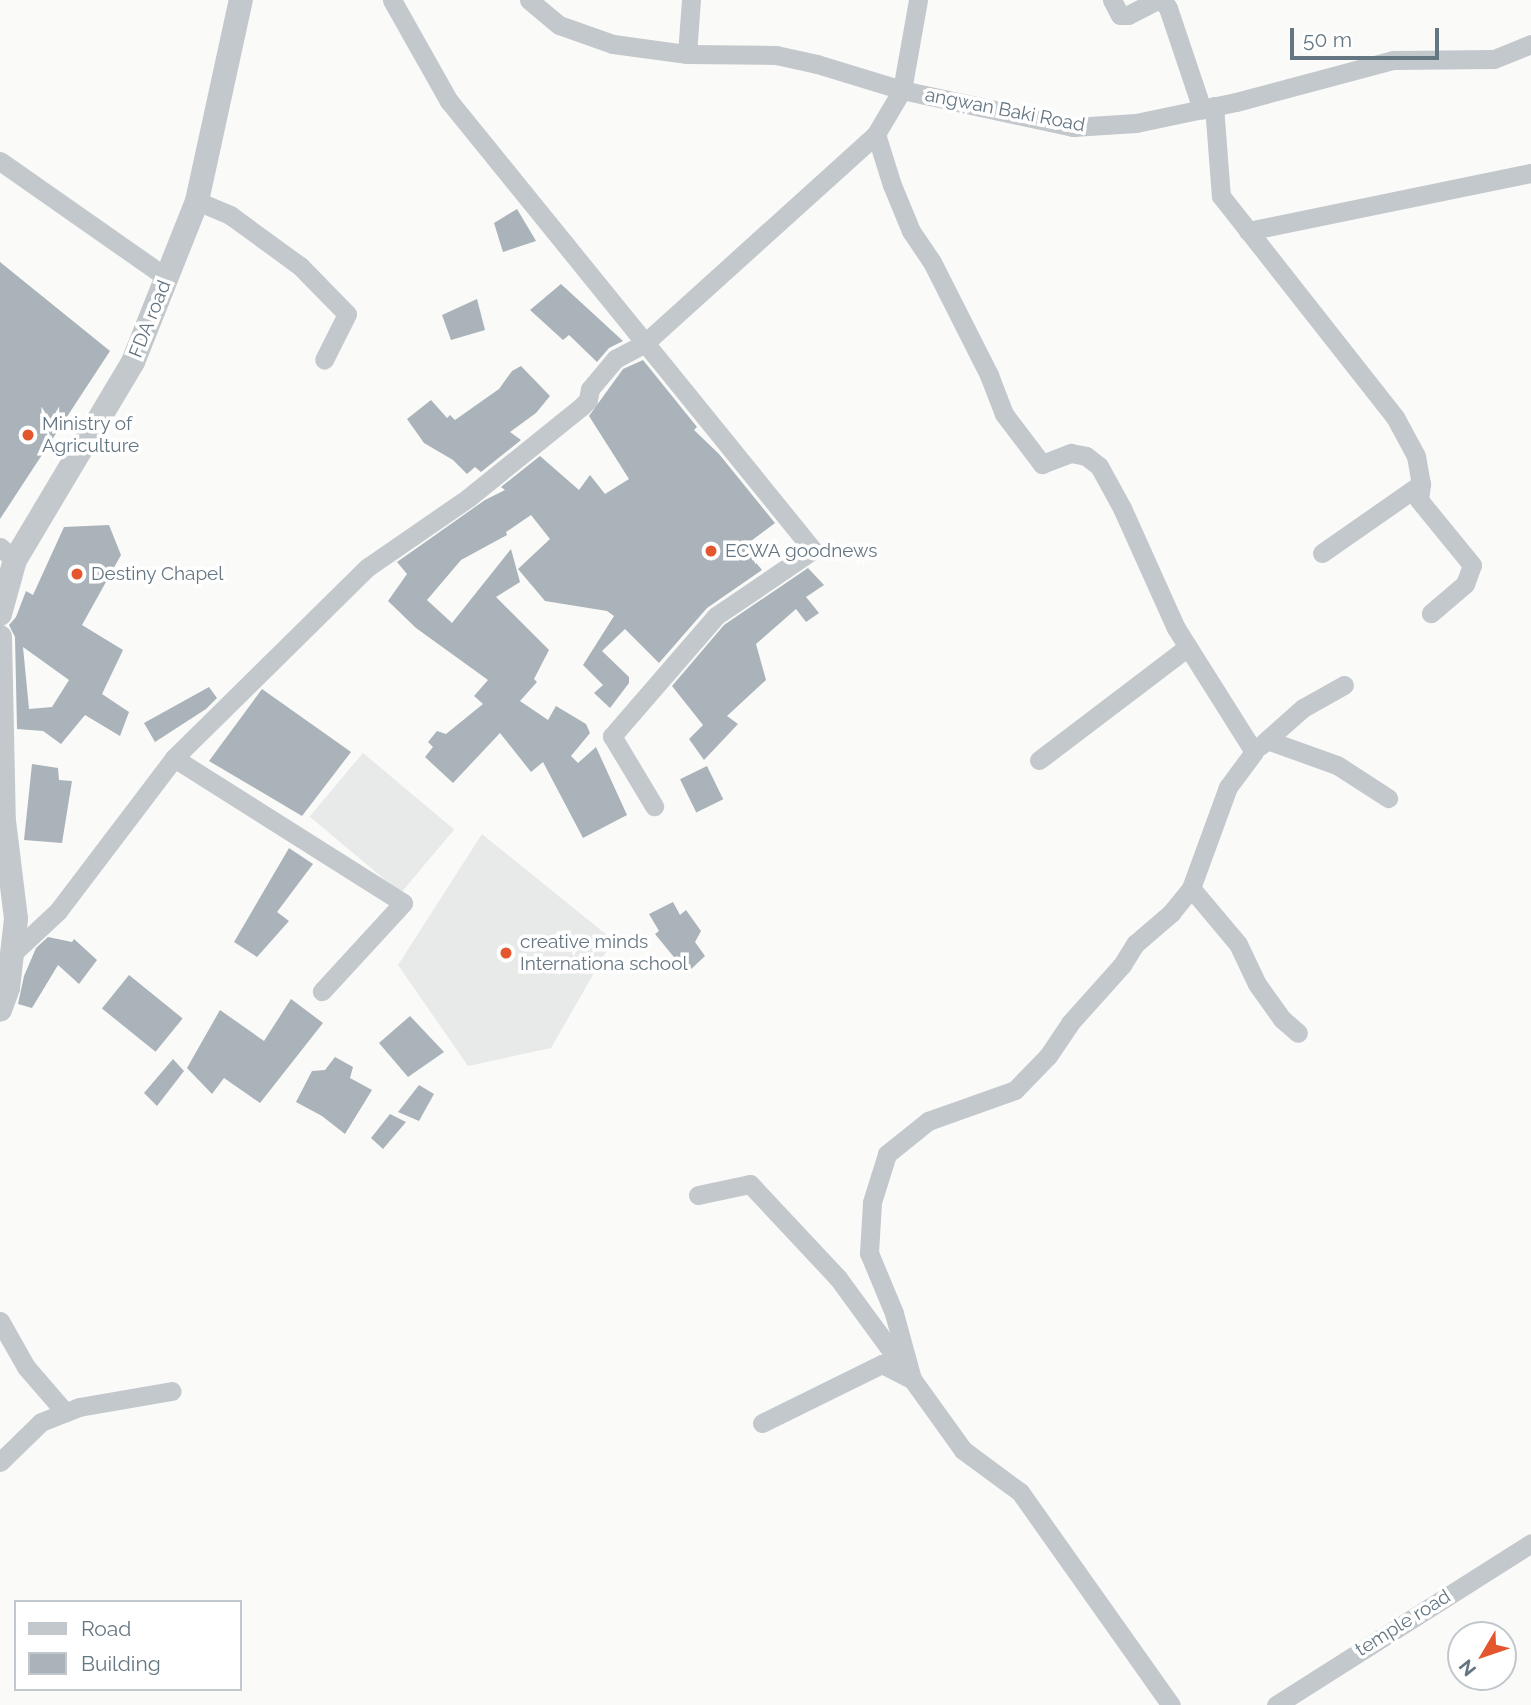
<!DOCTYPE html>
<html>
<head>
<meta charset="utf-8">
<style>
	body { margin:0 }
	#map { position:relative; width:1531px; height:1705px; overflow:hidden; background:#fafaf8; font-family:Raleway,sans-serif }
	div>[style] { position:absolute }
	.built>* { inset:0; background:#e8e9e9; transform-origin:0 0 }
	.building>* { inset:0; background:#aab3b9; transform-origin:0 0 }
	.minor>* { height:19px; margin:-9.5px; padding:0 9.5px; transform-origin:9.5px; border-radius:9.5px; background:#c3c8cc }
	.tertiary>* { height:24px; margin:-12px; padding:0 12px; transform-origin:12px; border-radius:12px; background:#c3c8cc }
	.dots>* { width:19px; height:19px; translate:-50% -50%; box-sizing:border-box; border:4px solid #fff; border-radius:50% }
	span { translate:-50% -50%; white-space:nowrap; text-align:center; line-height:1.15; -webkit-text-stroke:7px #fff; paint-order:stroke }
	.street-label { font-size:19px; color:#657683 }
	.poi-label { font-size:19px; color:#657683 }
	.left { translate:0 -50%; text-align:left }
	.legend { position:absolute; left:14px; top:1600px; width:228px; height:91px; box-sizing:border-box; background:#fff; border:2px solid #c1c8cd; margin:0; padding:9px 12px; list-style:none; font-size:21px; color:#657683 }
	.legend li { display:flex; align-items:center; gap:14px; height:35px }
	.legend b { width:35px; border:2px solid #c1c8cd }
	.north { position:absolute; left:1447px; top:1621px; width:70px; height:70px; box-sizing:border-box; background:#fff; border:2px solid #c1c8cd; border-radius:50%; rotate:231deg; font-size:19px; font-weight:700; line-height:28px; text-align:center; color:#657683 }
	.north::after { content:''; display:block; margin:auto; width:24px; height:32px; background:#e4572e; clip-path:polygon(50% 0,100% 100%,50% 72%,0 100%) }
	.scale { position:absolute; left:1290px; top:28px; width:149px; height:32px; box-sizing:border-box; border:4px solid #657683; border-top:0; padding-left:9px; font-size:21px; line-height:24px; white-space:nowrap; color:#657683; -webkit-text-stroke:5px #fff; paint-order:stroke }
</style>
</head>
<body>
<div id="map">
	<div class="built">
		<div style="left:363px;top:753px;width:119px;height:83px;rotate:40deg"></div>
		<div style="clip-path:polygon(482px 834px,613px 940px,551px 1048px,468px 1066px,398px 965px)"></div>
	</div>
	<div class="building">
		<div style="clip-path:polygon(517px 209px,536px 241px,503px 252px,494px 223px)"></div>
		<div style="clip-path:polygon(0 262px,110px 351px,0 519px)"></div>
		<div style="clip-path:polygon(561px 284px,623px 341px,609px 348px,597px 362px,569px 335px,563px 340px,530px 310px)"></div>
		<div style="clip-path:polygon(477px 299px,485px 330px,451px 340px,442px 315px)"></div>
		<div style="clip-path:polygon(643px 360px,697px 427px,694px 430px,719px 454px,775px 523px,743px 547px,762px 570px,707px 608px,659px 663px,625px 629px,602px 651px,629px 677px,629px 683px,610px 708px,594px 693px,603px 685px,583px 665px,614px 616px,607px 611px,545px 601px,518px 569px,550px 539px,531px 515px,506px 532px,507px 535px,461px 560px,427px 600px,452px 623px,511px 549px,520px 582px,496px 597px,549px 650px,534px 679px,537px 682px,520px 701px,548px 720px,556px 706px,586px 724px,590px 733px,571px 756px,578px 763px,596px 747px,627px 815px,583px 838px,543px 762px,531px 772px,500px 733px,453px 783px,425px 757px,433px 747px,428px 742px,437px 731px,446px 734px,483px 704px,474px 696px,488px 680px,416px 628px,388px 601px,407px 574px,397px 562px,485px 500px,505px 490px,501px 487px,540px 456px,579px 490px,590px 475px,605px 494px,629px 479px,589px 416px,623px 369px)"></div>
		<div style="clip-path:polygon(521px 366px,550px 396px,536px 413px,510px 432px,521px 440px,481px 472px,475px 467px,467px 474px,453px 460px,424px 443px,407px 419px,431px 400px,447px 418px,450px 415px,455px 420px,499px 389px,512px 371px)"></div>
		<div style="clip-path:polygon(evenodd,109px 525px,121px 555px,82px 625px,123px 650px,102px 694px,129px 712px,120px 736px,85px 715px,61px 744px,43px 731px,17px 729px,15px 637px,9px 625px,16px 617px,26px 591px,33px 595px,64px 527px,109px 525px,23px 647px,69px 680px,52px 707px,29px 709px,23px 647px)"></div>
		<div style="clip-path:polygon(808px 568px,824px 585px,806px 597px,819px 613px,806px 622px,796px 609px,756px 644px,766px 680px,727px 716px,738px 724px,704px 760px,689px 739px,703px 725px,672px 686px,724px 625px)"></div>
		<div style="clip-path:polygon(209px 687px,217px 698px,206px 709px,155px 742px,144px 723px)"></div>
		<div style="clip-path:polygon(262px 689px,351px 752px,302px 816px,209px 761px)"></div>
		<div style="clip-path:polygon(32px 764px,58px 768px,59px 780px,72px 781px,62px 843px,24px 840px)"></div>
		<div style="left:707px;top:766px;width:37px;height:30px;rotate:64deg"></div>
		<div style="clip-path:polygon(289px 848px,313px 864px,277px 912px,289px 921px,257px 957px,234px 942px)"></div>
		<div style="clip-path:polygon(673px 902px,680px 915px,686px 910px,701px 931px,695px 942px,705px 956px,687px 973px,655px 934px,659px 931px,649px 914px)"></div>
		<div style="clip-path:polygon(48px 937px,72px 942px,74px 939px,97px 960px,79px 984px,58px 965px,32px 1008px,18px 1004px,24px 976px,36px 948px)"></div>
		<div style="left:129px;top:975px;width:69px;height:43px;rotate:39deg"></div>
		<div style="clip-path:polygon(291px 999px,323px 1023px,260px 1103px,224px 1078px,212px 1094px,187px 1068px,220px 1010px,264px 1041px)"></div>
		<div style="clip-path:polygon(410px 1016px,444px 1052px,408px 1077px,379px 1043px)"></div>
		<div style="clip-path:polygon(335px 1057px,353px 1067px,350px 1078px,372px 1090px,345px 1134px,322px 1116px,296px 1102px,312px 1071px,325px 1070px)"></div>
		<div style="clip-path:polygon(173px 1059px,184px 1071px,157px 1106px,144px 1093px)"></div>
		<div style="clip-path:polygon(419px 1085px,434px 1094px,419px 1121px,398px 1112px)"></div>
		<div style="clip-path:polygon(390px 1114px,406px 1122px,383px 1149px,371px 1138px)"></div>
	</div>
	<div class="minor">
		<div style="left:392px;top:0;width:116px;rotate:60.6deg"></div>
		<div style="left:449px;top:101px;width:578px;rotate:50.97deg"></div>
		<div style="left:813px;top:550px;width:117px;rotate:145.8deg"></div>
		<div style="left:716px;top:616px;width:159px;rotate:130.9deg"></div>
		<div style="left:612px;top:736px;width:82px;rotate:59deg"></div>
		<div style="left:529px;top:0;width:39px;rotate:40deg"></div>
		<div style="left:559px;top:25px;width:57px;rotate:19.4deg"></div>
		<div style="left:613px;top:44px;width:75px;rotate:7.7deg"></div>
		<div style="left:687px;top:54px;width:89px;rotate:0.6deg"></div>
		<div style="left:776px;top:55px;width:42px;rotate:12.4deg"></div>
		<div style="left:817px;top:64px;width:89px;rotate:17deg"></div>
		<div style="left:902px;top:90px;width:175px;rotate:12.2deg"></div>
		<div style="left:1073px;top:127px;width:63px;rotate:-3.6deg"></div>
		<div style="left:1136px;top:123px;width:102px;rotate:-11.9deg"></div>
		<div style="left:1236px;top:102px;width:163px;rotate:-15deg"></div>
		<div style="left:1393px;top:60px;width:101px;rotate:-0.6deg"></div>
		<div style="left:1494px;top:59px;width:40px;rotate:-22deg"></div>
		<div style="left:1112px;top:0;width:17px;rotate:62deg"></div>
		<div style="left:1120px;top:15px;width:8px"></div>
		<div style="left:1128px;top:15px;width:33px;rotate:-27deg"></div>
		<div style="left:1162px;top:0;width:10px;rotate:53deg"></div>
		<div style="left:1168px;top:8px;width:107px;rotate:71.4deg"></div>
		<div style="left:687px;top:54px;width:54px;rotate:-85.8deg"></div>
		<div style="left:1214px;top:106px;width:90px;rotate:85.6deg"></div>
		<div style="left:1221px;top:196px;width:281px;rotate:51.8deg"></div>
		<div style="left:1395px;top:417px;width:44px;rotate:61.7deg"></div>
		<div style="left:1416px;top:456px;width:28px;rotate:80deg"></div>
		<div style="left:1421px;top:484px;width:16px;rotate:97deg"></div>
		<div style="left:1419px;top:500px;width:84px;rotate:50.8deg"></div>
		<div style="left:1472px;top:565px;width:20px;rotate:110deg"></div>
		<div style="left:1465px;top:584px;width:45px;rotate:139.5deg"></div>
		<div style="left:876px;top:134px;width:53px;rotate:72.6deg"></div>
		<div style="left:892px;top:185px;width:50px;rotate:67.6deg"></div>
		<div style="left:911px;top:231px;width:37px;rotate:56deg"></div>
		<div style="left:932px;top:262px;width:127px;rotate:63.2deg"></div>
		<div style="left:989px;top:375px;width:42px;rotate:69deg"></div>
		<div style="left:1004px;top:414px;width:63px;rotate:52.8deg"></div>
		<div style="left:1042px;top:464px;width:31px;rotate:-21deg"></div>
		<div style="left:1071px;top:453px;width:15px;rotate:11deg"></div>
		<div style="left:1086px;top:456px;width:16px;rotate:38deg"></div>
		<div style="left:1099px;top:466px;width:48px;rotate:61.3deg"></div>
		<div style="left:1122px;top:508px;width:132px;rotate:65.8deg"></div>
		<div style="left:1176px;top:628px;width:146px;rotate:57.8deg"></div>
		<div style="left:1254px;top:752px;width:44px;rotate:126.6deg"></div>
		<div style="left:1228px;top:787px;width:108px;rotate:110.1deg"></div>
		<div style="left:1191px;top:888px;width:73px;rotate:50deg"></div>
		<div style="left:1238px;top:944px;width:44px;rotate:64.6deg"></div>
		<div style="left:1257px;top:984px;width:43px;rotate:54.5deg"></div>
		<div style="left:1282px;top:1019px;width:21px;rotate:41deg"></div>
		<div style="left:0;top:161px;width:204px;rotate:35deg"></div>
		<div style="left:197px;top:201px;width:36px;rotate:23deg"></div>
		<div style="left:230px;top:215px;width:87px;rotate:36.1deg"></div>
		<div style="left:300px;top:266px;width:67px;rotate:45.6deg"></div>
		<div style="left:347px;top:314px;width:51px;rotate:116.6deg"></div>
		<div style="left:1248px;top:231px;width:289px;rotate:-11.6deg"></div>
		<div style="left:0;top:547px;width:20px;rotate:41deg"></div>
		<div style="left:1322px;top:553px;width:121px;rotate:-34.9deg"></div>
		<div style="left:1267px;top:740px;width:74px;rotate:19.7deg"></div>
		<div style="left:1337px;top:765px;width:61px;rotate:32.9deg"></div>
		<div style="left:1260px;top:746px;width:57px;rotate:-41.5deg"></div>
		<div style="left:1303px;top:708px;width:47px;rotate:-29.3deg"></div>
		<div style="left:174px;top:758px;width:272px;rotate:-44.6deg"></div>
		<div style="left:368px;top:567px;width:121px;rotate:-34.6deg"></div>
		<div style="left:468px;top:498px;width:146px;rotate:-38.9deg"></div>
		<div style="left:582px;top:406px;width:8px;rotate:-45deg"></div>
		<div style="left:588px;top:400px;width:11px;rotate:-80deg"></div>
		<div style="left:590px;top:389px;width:39px;rotate:-50deg"></div>
		<div style="left:615px;top:359px;width:34px;rotate:-28deg"></div>
		<div style="left:645px;top:343px;width:312px;rotate:-42.1deg"></div>
		<div style="left:876px;top:134px;width:51px;rotate:-59.4deg"></div>
		<div style="left:902px;top:90px;width:91px;rotate:-79.9deg"></div>
		<div style="left:1039px;top:760px;width:187px;rotate:-37.2deg"></div>
		<div style="left:13px;top:953px;width:62px;rotate:-43deg"></div>
		<div style="left:58px;top:911px;width:192px;rotate:-52.8deg"></div>
		<div style="left:174px;top:758px;width:271px;rotate:32.3deg"></div>
		<div style="left:403px;top:903px;width:120px;rotate:132.6deg"></div>
		<div style="left:698px;top:1195px;width:53px;rotate:-11.9deg"></div>
		<div style="left:750px;top:1184px;width:129px;rotate:46.9deg"></div>
		<div style="left:838px;top:1278px;width:125px;rotate:53.8deg"></div>
		<div style="left:912px;top:1379px;width:68px;rotate:-105.3deg"></div>
		<div style="left:894px;top:1313px;width:65px;rotate:-112.6deg"></div>
		<div style="left:869px;top:1253px;width:51px;rotate:-86.6deg"></div>
		<div style="left:872px;top:1202px;width:50px;rotate:-72.6deg"></div>
		<div style="left:887px;top:1154px;width:53px;rotate:-38.8deg"></div>
		<div style="left:928px;top:1121px;width:92px;rotate:-19.6deg"></div>
		<div style="left:1015px;top:1090px;width:47px;rotate:-45.9deg"></div>
		<div style="left:1048px;top:1056px;width:40px;rotate:-56deg"></div>
		<div style="left:1070px;top:1023px;width:78px;rotate:-48.1deg"></div>
		<div style="left:1122px;top:965px;width:25px;rotate:-58deg"></div>
		<div style="left:1135px;top:944px;width:48px;rotate:-40.7deg"></div>
		<div style="left:1171px;top:913px;width:32px;rotate:-51deg"></div>
		<div style="left:0;top:1321px;width:53px;rotate:60.5deg"></div>
		<div style="left:26px;top:1367px;width:60px;rotate:49.1deg"></div>
		<div style="left:762px;top:1423px;width:134px;rotate:-26.2deg"></div>
		<div style="left:882px;top:1364px;width:34px;rotate:27deg"></div>
		<div style="left:912px;top:1379px;width:87px;rotate:54.3deg"></div>
		<div style="left:963px;top:1450px;width:71px;rotate:36.4deg"></div>
		<div style="left:1020px;top:1492px;width:261px;rotate:54.7deg"></div>
		<div style="left:0;top:1462px;width:57px;rotate:-44.3deg"></div>
		<div style="left:41px;top:1422px;width:41px;rotate:-21.5deg"></div>
		<div style="left:79px;top:1407px;width:94px;rotate:-9.8deg"></div>
		<div style="left:1276px;top:1705px;width:302px;rotate:-32.4deg"></div>
	</div>
	<div class="tertiary">
		<div style="left:0;top:614px;width:56px;rotate:-74.5deg"></div>
		<div style="left:15px;top:560px;width:230px;rotate:-59.2deg"></div>
		<div style="left:133px;top:362px;width:173px;rotate:-68.3deg"></div>
		<div style="left:197px;top:201px;width:206px;rotate:-77.7deg"></div>
		<div style="left:0;top:637px;width:184px;rotate:88.8deg"></div>
		<div style="left:4px;top:821px;width:99px;rotate:83deg"></div>
		<div style="left:16px;top:919px;width:69px;rotate:96.6deg"></div>
		<div style="left:8px;top:988px;width:23px;rotate:110deg"></div>
	</div>
	<div class="dots">
		<div style="left:28px;top:435px;background:#e4572e"></div>
		<div style="left:711px;top:551px;background:#e4572e"></div>
		<div style="left:77px;top:574px;background:#e4572e"></div>
		<div style="left:506px;top:953px;background:#e4572e"></div>
	</div>
	<div class="street-label">
		<span style="left:1005px;top:110px;rotate:11deg">angwan Baki Road</span>
		<span style="left:150px;top:319px;rotate:-68deg">FDA road</span>
		<span style="left:1403px;top:1623px;rotate:-32deg">temple road</span>
	</div>
	<div class="poi-label">
		<span class="left" style="left:42px;top:435px">Ministry of<br>Agriculture</span>
		<span class="left" style="left:725px;top:551px">ECWA goodnews</span>
		<span class="left" style="left:91px;top:574px">Destiny Chapel</span>
		<span class="left" style="left:520px;top:953px">creative minds<br>Internationa school</span>
	</div>
	<ul class="legend">
	<li><b style="height:9px;background:#c3c8cc"></b>Road</li>
	<li><b style="height:19px;background:#aab3b9"></b>Building</li>
	</ul>
	<div class="north">N</div>
	<div class="scale">50 m</div>
</div>
</body>
</html>
